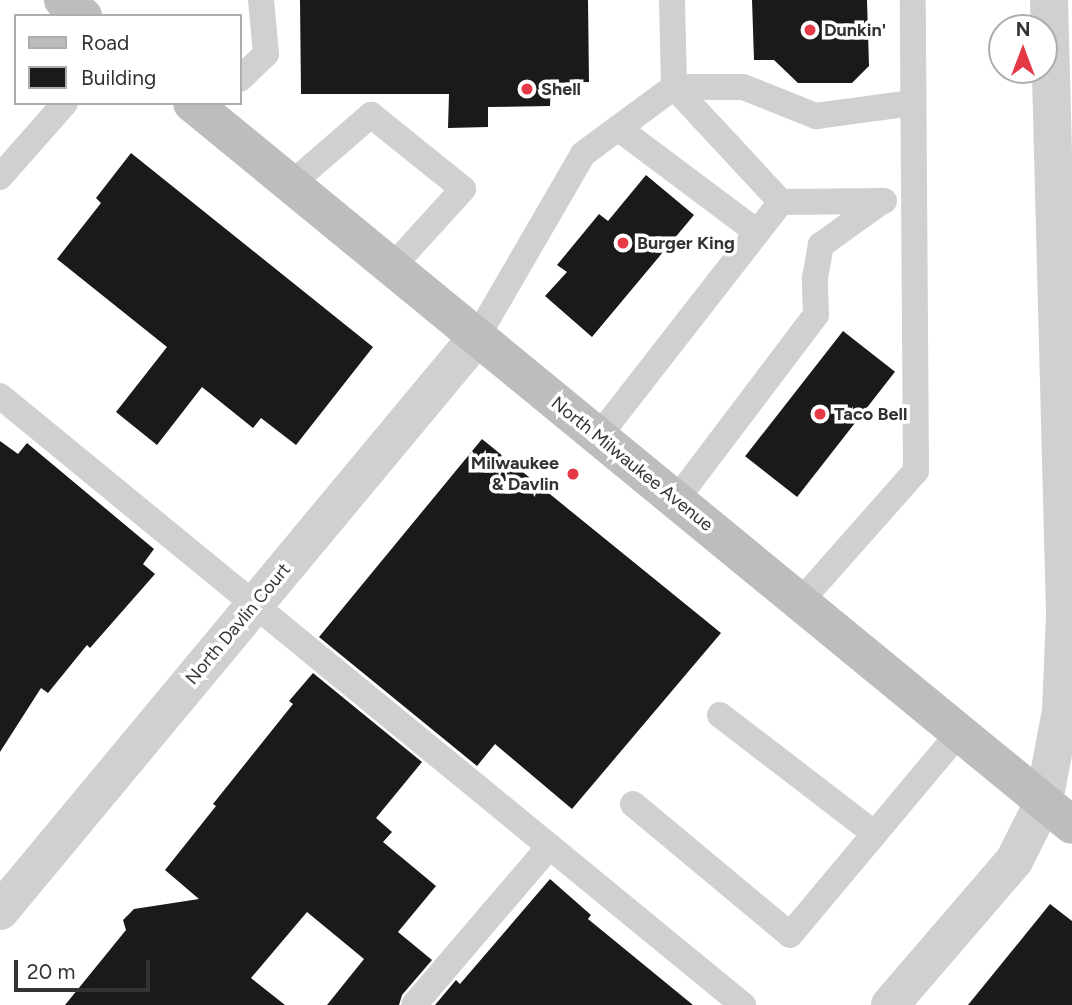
<!DOCTYPE html>
<html>
<head>
<meta charset="utf-8">
<style>
	body { margin:0 }
	#map { position:relative; width:1072px; height:1005px; overflow:hidden; background:#fff; font-family:Figtree,sans-serif }
	div>[style] { position:absolute }
	.building>* { inset:0; background:#1a1a1a; transform-origin:0 0 }
	.service>* { height:26px; margin:-13px; padding:0 13px; transform-origin:13px; border-radius:13px; background:#d0d0d0 }
	.minor>* { height:38px; margin:-19px; padding:0 19px; transform-origin:19px; border-radius:19px; background:#d0d0d0 }
	.secondary>* { height:38px; margin:-19px; padding:0 19px; transform-origin:19px; border-radius:19px; background:#bdbdbd }
	.dots>* { width:19px; height:19px; translate:-50% -50%; box-sizing:border-box; border:4px solid #fff; border-radius:50% }
	span { translate:-50% -50%; white-space:nowrap; text-align:center; line-height:1.15; -webkit-text-stroke:7px #fff; paint-order:stroke }
	.poi-label { font-size:18px; color:#333; font-weight:700 }
	.left { translate:0 -50%; text-align:left }
	.right { translate:-100% -50%; text-align:right }
	.street-label { font-size:18px; color:#333 }
	.legend { position:absolute; left:14px; top:14px; width:228px; height:91px; box-sizing:border-box; background:#fff; border:2px solid #adadad; margin:0; padding:9px 12px; list-style:none; font-size:21px; color:#333 }
	.legend li { display:flex; align-items:center; gap:14px; height:35px }
	.legend b { width:35px; border:2px solid #adadad }
	.north { position:absolute; left:988px; top:14px; width:70px; height:70px; box-sizing:border-box; background:#fff; border:2px solid #adadad; border-radius:50%; rotate:0deg; font-size:19px; font-weight:700; line-height:28px; text-align:center; color:#333 }
	.north::after { content:''; display:block; margin:auto; width:24px; height:32px; background:#e63946; clip-path:polygon(50% 0,100% 100%,50% 72%,0 100%) }
	.scale { position:absolute; left:14px; top:960px; width:136px; height:32px; box-sizing:border-box; border:4px solid #333; border-top:0; padding-left:9px; font-size:21px; line-height:24px; white-space:nowrap; color:#333; -webkit-text-stroke:5px #fff; paint-order:stroke }
</style>
</head>
<body>
<div id="map">
	<div class="building">
		<div style="clip-path:polygon(300px 0,588px 0,589px 82px,551px 83px,550px 106px,488px 107px,488px 127px,448px 128px,449px 94px,301px 94px)"></div>
		<div style="clip-path:polygon(752px 0,867px 0,869px 66px,852px 83px,798px 83px,774px 60px,754px 60px)"></div>
		<div style="clip-path:polygon(131px 153px,373px 347px,296px 445px,261px 418px,253px 428px,202px 387px,157px 445px,116px 412px,167px 347px,57px 259px,101px 203px,96px 198px)"></div>
		<div style="clip-path:polygon(646px 175px,694px 215px,592px 337px,545px 296px,567px 272px,557px 265px,599px 214px,608px 221px)"></div>
		<div style="left:843px;top:331px;width:66px;height:159px;rotate:38deg"></div>
		<div style="clip-path:polygon(482px 439px,721px 633px,572px 809px,495px 744px,477px 766px,319px 637px)"></div>
		<div style="clip-path:polygon(0 441px,18px 454px,27px 443px,154px 549px,143px 564px,155px 574px,90px 648px,87px 645px,48px 693px,41px 688px,0 752px)"></div>
		<div style="clip-path:polygon(313px 673px,422px 762px,376px 818px,392px 832px,383px 842px,436px 886px,398px 932px,432px 960px,402px 995px,399px 1005px,327px 1005px,364px 959px,307px 912px,251px 978px,285px 1005px,65px 1005px,126px 930px,123px 920px,134px 909px,199px 899px,165px 870px,216px 806px,213px 804px,293px 704px,289px 701px)"></div>
		<div style="clip-path:polygon(550px 879px,591px 915px,588px 919px,693px 1005px,435px 1005px,456px 980px,460px 984px)"></div>
		<div style="clip-path:polygon(1050px 904px,1072px 921px,1072px 1005px,968px 1005px)"></div>
	</div>
	<div class="service">
		<div style="left:240px;top:79px;width:36px;rotate:-44deg"></div>
		<div style="left:266px;top:54px;width:54px;rotate:-95.3deg"></div>
		<div style="left:618px;top:128px;width:174px;rotate:36.8deg"></div>
		<div style="left:0;top:177px;width:98px;rotate:-48.7deg"></div>
		<div style="left:291px;top:184px;width:106px;rotate:-40.8deg"></div>
		<div style="left:371px;top:115px;width:118px;rotate:38.8deg"></div>
		<div style="left:463px;top:189px;width:105px;rotate:132.3deg"></div>
		<div style="left:781px;top:202px;width:103px;rotate:-0.6deg"></div>
		<div style="left:477px;top:337px;width:211px;rotate:-59.9deg"></div>
		<div style="left:583px;top:154px;width:113px;rotate:-36.4deg"></div>
		<div style="left:674px;top:87px;width:69px"></div>
		<div style="left:743px;top:87px;width:79px;rotate:21.7deg"></div>
		<div style="left:816px;top:116px;width:97px;rotate:-7.7deg"></div>
		<div style="left:0;top:396px;width:961px;rotate:39.34deg"></div>
		<div style="left:598px;top:437px;width:298px;rotate:-52.1deg"></div>
		<div style="left:781px;top:202px;width:157px;rotate:-132.9deg"></div>
		<div style="left:674px;top:87px;width:87px;rotate:-91.3deg"></div>
		<div style="left:676px;top:500px;width:232px;rotate:-52.9deg"></div>
		<div style="left:816px;top:315px;width:37px;rotate:-92deg"></div>
		<div style="left:815px;top:278px;width:34px;rotate:-80deg"></div>
		<div style="left:821px;top:245px;width:75px;rotate:-35.8deg"></div>
		<div style="left:800px;top:602px;width:175px;rotate:-48.5deg"></div>
		<div style="left:916px;top:471px;width:471px;rotate:-90.4deg"></div>
		<div style="left:720px;top:715px;width:195px;rotate:37.5deg"></div>
		<div style="left:633px;top:804px;width:204px;rotate:39.8deg"></div>
		<div style="left:790px;top:935px;width:263px;rotate:-50.1deg"></div>
		<div style="left:414px;top:1005px;width:209px;rotate:-49.5deg"></div>
	</div>
	<div class="minor">
		<div style="left:0;top:911px;width:746px;rotate:-50.27deg"></div>
		<div style="left:890px;top:1005px;width:190px;rotate:-49.3deg"></div>
		<div style="left:1014px;top:861px;width:67px;rotate:-63.4deg"></div>
		<div style="left:1044px;top:801px;width:92px;rotate:-79.3deg"></div>
		<div style="left:1061px;top:711px;width:97px;rotate:-87.6deg"></div>
		<div style="left:1065px;top:614px;width:614px;rotate:-91.49deg"></div>
	</div>
	<div class="secondary">
		<div style="left:63px;top:0;width:26px;rotate:39deg"></div>
		<div style="left:192px;top:103px;width:1138px;rotate:39.37deg"></div>
	</div>
	<div class="dots">
		<div style="left:810px;top:30px;background:#e63946"></div>
		<div style="left:527px;top:89px;background:#e63946"></div>
		<div style="left:623px;top:243px;background:#e63946"></div>
		<div style="left:820px;top:414px;background:#e63946"></div>
		<div style="left:573px;top:474px;background:#e63946"></div>
	</div>
	<div class="poi-label">
		<span class="left" style="left:824px;top:30px">Dunkin'</span>
		<span class="left" style="left:541px;top:89px">Shell</span>
		<span class="left" style="left:637px;top:243px">Burger King</span>
		<span class="left" style="left:834px;top:414px">Taco Bell</span>
		<span class="right" style="left:559px;top:474px">Milwaukee<br>&amp; Davlin</span>
	</div>
	<div class="street-label">
		<span style="left:632px;top:464px;rotate:39deg">North Milwaukee Avenue</span>
		<span style="left:238px;top:624px;rotate:-50deg">North Davlin Court</span>
	</div>
	<ul class="legend">
	<li><b style="height:9px;background:#bdbdbd"></b>Road</li>
	<li><b style="height:19px;background:#1a1a1a"></b>Building</li>
	</ul>
	<div class="north">N</div>
	<div class="scale">20 m</div>
</div>
</body>
</html>
